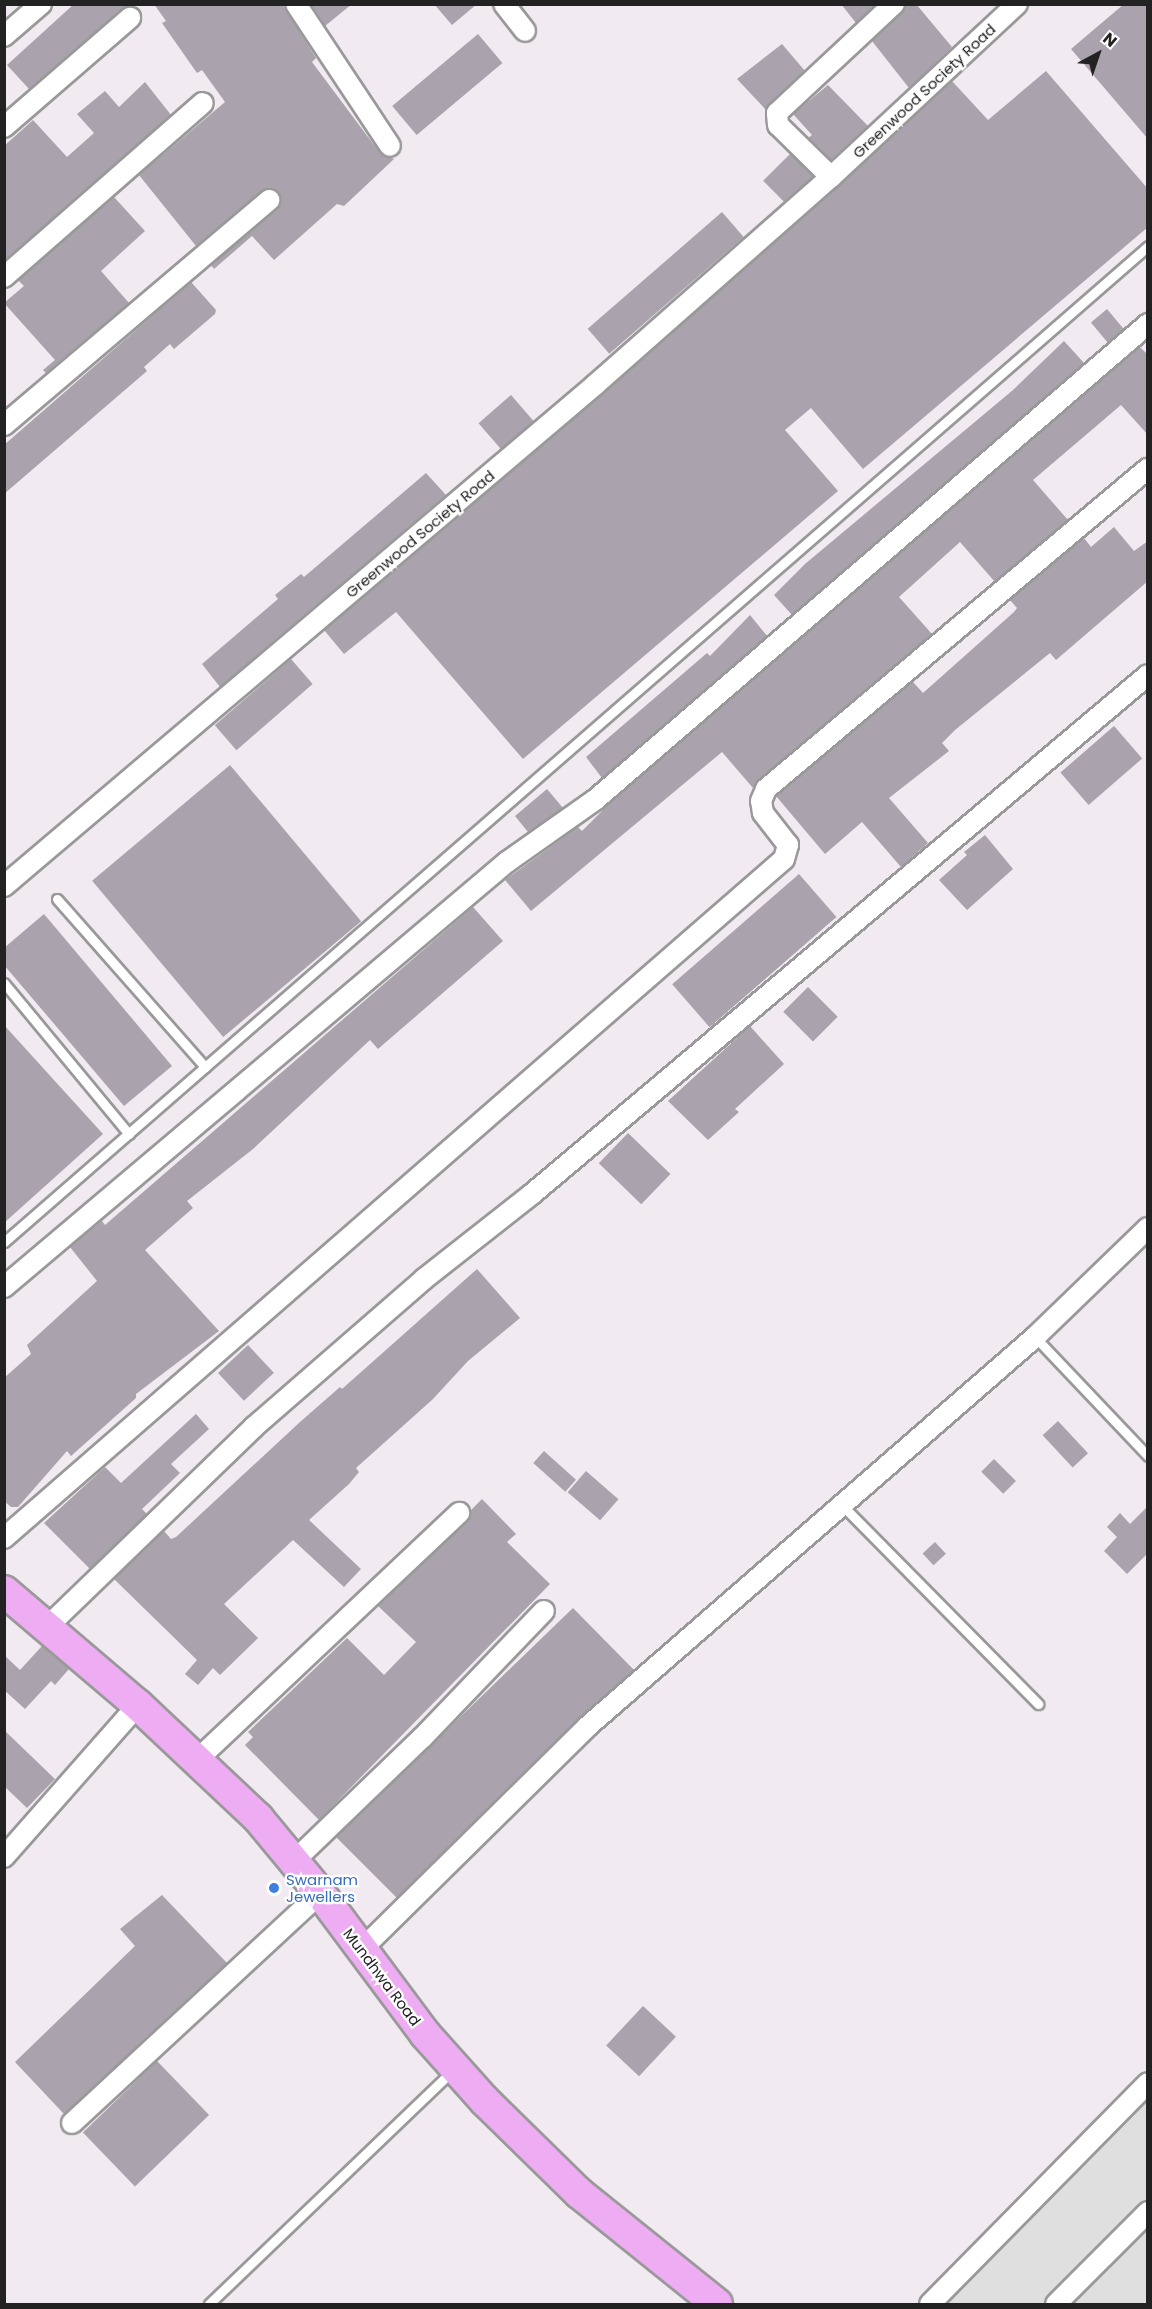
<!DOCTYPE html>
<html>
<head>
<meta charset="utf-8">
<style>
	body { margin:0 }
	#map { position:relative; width:1152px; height:2309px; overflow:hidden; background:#f1eaf1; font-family:Poppins,sans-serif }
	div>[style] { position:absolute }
	.residential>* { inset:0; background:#dfdfe0 }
	.building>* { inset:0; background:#aaa2ac; transform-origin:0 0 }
	.roads { filter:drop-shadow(2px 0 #999) drop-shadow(-2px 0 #999) drop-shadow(0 2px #999) drop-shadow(0 -2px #999) }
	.service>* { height:9px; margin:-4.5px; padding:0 4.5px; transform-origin:4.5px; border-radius:4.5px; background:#fff }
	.minor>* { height:20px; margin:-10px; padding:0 10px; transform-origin:10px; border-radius:10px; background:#fff }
	.primary>* { height:30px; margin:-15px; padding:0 15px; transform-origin:15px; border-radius:15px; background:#eeadf3 }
	.dots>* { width:16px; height:16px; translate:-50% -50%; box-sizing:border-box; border:3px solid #fff; border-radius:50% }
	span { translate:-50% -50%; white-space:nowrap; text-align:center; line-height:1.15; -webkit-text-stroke:4.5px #fff; paint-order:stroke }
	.street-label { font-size:15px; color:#222 }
	.shop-label { font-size:15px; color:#366cbe }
	.left { translate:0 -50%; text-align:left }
	.frame { position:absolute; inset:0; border:6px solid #222; pointer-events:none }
	.north { position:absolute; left:1068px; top:24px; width:60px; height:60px; -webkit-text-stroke:4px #fff; paint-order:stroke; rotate:40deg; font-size:16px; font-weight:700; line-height:24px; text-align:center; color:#222 }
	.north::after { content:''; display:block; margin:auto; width:21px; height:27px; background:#222; clip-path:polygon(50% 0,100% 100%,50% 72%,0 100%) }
</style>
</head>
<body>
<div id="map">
	<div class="residential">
		<div style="clip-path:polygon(1147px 2069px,1147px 2304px,917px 2304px)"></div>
	</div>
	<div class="building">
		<div style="clip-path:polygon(74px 4px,131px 4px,29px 89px,7px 65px)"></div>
		<div style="clip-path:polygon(154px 4px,282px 4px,316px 58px,312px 62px,380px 153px,394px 159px,344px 206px,337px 204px,274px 260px,252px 236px,214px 269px,211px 265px,277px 209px,281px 197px,274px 189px,262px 191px,196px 246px,139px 175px,225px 102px,202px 70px,197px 73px,162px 23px,166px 21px)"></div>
		<div style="clip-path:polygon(311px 4px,352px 4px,325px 26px)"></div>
		<div style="clip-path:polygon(434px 4px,477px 4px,452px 25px)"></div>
		<div style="clip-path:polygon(841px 4px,876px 4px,856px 23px)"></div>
		<div style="clip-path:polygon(906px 4px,916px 4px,952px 47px,909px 88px,872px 41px,902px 13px)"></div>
		<div style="clip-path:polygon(1124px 4px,1148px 4px,1148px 139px,1071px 49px)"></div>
		<div style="left:478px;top:34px;width:38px;height:112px;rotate:50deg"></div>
		<div style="clip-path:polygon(782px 44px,805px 71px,766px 110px,737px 79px)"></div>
		<div style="clip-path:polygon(1046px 71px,1148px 189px,1148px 227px,863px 469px,811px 408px,785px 430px,838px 491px,523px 759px,396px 612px,344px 654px,324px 630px,603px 394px,952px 81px,988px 120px)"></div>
		<div style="clip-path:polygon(145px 82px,171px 115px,4px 261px,4px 146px,33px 120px,67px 157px,94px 133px,77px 114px,105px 91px,119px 107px)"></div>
		<div style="clip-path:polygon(828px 85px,868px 126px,831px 160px,808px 138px,812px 135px,793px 114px)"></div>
		<div style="left:790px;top:154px;width:33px;height:38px;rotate:45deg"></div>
		<div style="clip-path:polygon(114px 197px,145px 231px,101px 271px,129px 303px,46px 373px,43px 370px,55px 360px,4px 303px,24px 286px,18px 280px)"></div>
		<div style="left:722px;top:212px;width:33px;height:178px;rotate:49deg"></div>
		<div style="clip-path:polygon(191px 282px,216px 310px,215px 314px,174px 349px,170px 344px,144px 367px,147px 371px,4px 494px,4px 445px)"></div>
		<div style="left:1107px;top:309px;width:26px;height:21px;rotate:50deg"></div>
		<div style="clip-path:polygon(1064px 341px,1084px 363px,792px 615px,774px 595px,805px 564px,1013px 390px)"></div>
		<div style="clip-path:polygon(1140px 347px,1148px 355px,1148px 435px,1121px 405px,1033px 480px,1068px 520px,995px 582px,960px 542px,899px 597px,932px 634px,758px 780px,753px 788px,722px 752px,531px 911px,505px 880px,578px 827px,582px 831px,616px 797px)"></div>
		<div style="left:511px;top:395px;width:35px;height:43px;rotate:49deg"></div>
		<div style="clip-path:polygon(426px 473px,446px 495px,220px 687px,202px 664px,278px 599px,275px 595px,301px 574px,304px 577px)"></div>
		<div style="clip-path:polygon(1114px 527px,1134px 551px,1148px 541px,1148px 581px,1056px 660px,1050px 653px,955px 730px,942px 743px,949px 751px,889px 798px,928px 843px,901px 867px,862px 822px,825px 854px,776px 796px,913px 682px,923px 693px,1014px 612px,1017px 608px,1010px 600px,1084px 538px,1091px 547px)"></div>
		<div style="clip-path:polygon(750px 615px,767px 636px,602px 778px,586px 757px,707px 653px,710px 656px)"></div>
		<div style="left:291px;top:659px;width:33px;height:101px;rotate:49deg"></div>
		<div style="left:1114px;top:726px;width:43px;height:71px;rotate:49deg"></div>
		<div style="left:230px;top:765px;width:204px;height:180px;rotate:50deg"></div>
		<div style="clip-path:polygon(547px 789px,563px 808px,528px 832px,515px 816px)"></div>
		<div style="clip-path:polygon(985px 835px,1013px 869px,967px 910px,939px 880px,967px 855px,964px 852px)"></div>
		<div style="left:799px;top:874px;width:57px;height:168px;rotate:49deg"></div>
		<div style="clip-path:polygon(473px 907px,503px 941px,378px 1049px,370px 1040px,253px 1149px,187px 1201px,193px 1208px,145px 1250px,219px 1331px,136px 1394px,136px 1398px,71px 1456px,67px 1451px,18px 1507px,11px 1507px,4px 1501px,4px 1378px,31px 1354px,27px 1345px,97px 1281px,70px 1247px,102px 1221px,105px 1225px)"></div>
		<div style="clip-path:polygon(44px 914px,172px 1066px,124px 1106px,4px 965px,4px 948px)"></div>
		<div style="left:808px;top:987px;width:42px;height:35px;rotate:45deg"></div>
		<div style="clip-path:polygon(4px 1025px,103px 1134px,4px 1223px)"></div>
		<div style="clip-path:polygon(750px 1026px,784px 1064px,735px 1109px,739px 1112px,708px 1140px,668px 1101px)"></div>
		<div style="left:628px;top:1133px;width:59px;height:42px;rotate:44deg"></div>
		<div style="clip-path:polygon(477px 1269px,520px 1318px,468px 1361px,433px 1399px,356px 1468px,359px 1472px,349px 1484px,309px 1520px,361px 1569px,344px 1587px,293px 1540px,224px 1604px,258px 1638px,220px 1675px,213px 1668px,198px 1685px,185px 1674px,197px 1660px,114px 1579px,164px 1531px,171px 1539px,176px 1537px,300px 1422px,340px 1387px,342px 1389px)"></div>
		<div style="left:248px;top:1345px;width:38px;height:41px;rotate:47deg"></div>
		<div style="clip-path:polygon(196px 1414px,209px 1429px,171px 1464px,180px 1473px,142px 1509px,147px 1514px,90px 1569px,44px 1523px,105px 1467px,121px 1483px)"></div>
		<div style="left:1058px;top:1421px;width:44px;height:21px;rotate:47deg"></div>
		<div style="left:544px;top:1451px;width:43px;height:16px;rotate:42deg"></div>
		<div style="left:994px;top:1459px;width:31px;height:18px;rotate:45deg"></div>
		<div style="left:586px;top:1471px;width:43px;height:28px;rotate:41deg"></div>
		<div style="clip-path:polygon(482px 1499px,516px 1534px,507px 1542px,550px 1584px,319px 1820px,245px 1745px,253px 1737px,248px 1732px,347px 1638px,384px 1675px,416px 1642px,378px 1606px,467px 1522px,471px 1510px)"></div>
		<div style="clip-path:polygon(1148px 1506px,1148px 1553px,1127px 1574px,1104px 1551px,1117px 1537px,1107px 1527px,1120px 1513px,1130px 1524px)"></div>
		<div style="left:935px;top:1542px;width:16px;height:17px;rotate:47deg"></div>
		<div style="clip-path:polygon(573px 1608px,634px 1670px,580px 1717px,397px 1898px,336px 1837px)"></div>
		<div style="clip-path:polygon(42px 1646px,69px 1669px,55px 1685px,51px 1681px,25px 1709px,4px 1690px,4px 1655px,20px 1670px)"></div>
		<div style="clip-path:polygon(4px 1730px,55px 1779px,27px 1808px,4px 1786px)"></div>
		<div style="clip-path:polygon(162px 1895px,227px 1963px,64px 2114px,15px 2062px,135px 1946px,120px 1929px)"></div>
		<div style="left:643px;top:2006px;width:45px;height:54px;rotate:43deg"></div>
		<div style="left:157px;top:2061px;width:75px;height:103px;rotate:46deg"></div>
	</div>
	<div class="roads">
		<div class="service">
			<div style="left:57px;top:899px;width:224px;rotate:48.6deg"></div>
			<div style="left:4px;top:983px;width:196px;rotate:50.4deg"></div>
			<div style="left:4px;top:1242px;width:1517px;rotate:-41.04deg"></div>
			<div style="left:1035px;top:1337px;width:164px;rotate:46.5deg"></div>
			<div style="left:841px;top:1504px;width:281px;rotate:45.4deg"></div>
			<div style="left:209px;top:2304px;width:337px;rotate:-43.8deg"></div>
		</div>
		<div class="minor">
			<div style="left:296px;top:4px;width:170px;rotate:56.5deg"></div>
			<div style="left:504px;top:4px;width:34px;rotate:52deg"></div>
			<div style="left:4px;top:36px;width:49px;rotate:-40.9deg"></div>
			<div style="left:4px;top:127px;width:167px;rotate:-40.9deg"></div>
			<div style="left:831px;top:177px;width:74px;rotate:-135.5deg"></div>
			<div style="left:778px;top:125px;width:12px;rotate:-95deg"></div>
			<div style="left:777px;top:113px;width:160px;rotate:-43deg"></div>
			<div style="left:4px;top:277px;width:264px;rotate:-41.2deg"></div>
			<div style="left:4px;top:425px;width:348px;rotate:-40.3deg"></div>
			<div style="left:4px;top:886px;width:775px;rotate:-40.29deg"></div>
			<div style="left:595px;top:385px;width:315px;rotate:-41.4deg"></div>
			<div style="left:831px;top:177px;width:254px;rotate:-42.9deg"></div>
			<div style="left:4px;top:1287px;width:659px;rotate:-40.2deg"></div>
			<div style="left:507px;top:862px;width:108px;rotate:-35.2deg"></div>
			<div style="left:595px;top:800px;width:730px;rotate:-40.72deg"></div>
			<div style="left:4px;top:1538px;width:1034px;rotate:-41.04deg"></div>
			<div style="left:784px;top:859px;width:15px;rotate:-74deg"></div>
			<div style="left:788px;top:845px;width:41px;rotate:-128deg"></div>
			<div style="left:763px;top:813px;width:12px;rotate:-99deg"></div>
			<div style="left:761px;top:801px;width:13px;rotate:-67deg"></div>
			<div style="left:766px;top:789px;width:498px;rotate:-40deg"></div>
			<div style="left:46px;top:1628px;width:289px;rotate:-44deg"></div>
			<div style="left:254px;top:1427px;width:225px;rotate:-41deg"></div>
			<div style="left:424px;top:1279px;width:137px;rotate:-38.2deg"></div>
			<div style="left:532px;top:1194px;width:805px;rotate:-40.12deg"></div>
			<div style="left:198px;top:1759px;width:359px;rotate:-43.3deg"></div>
			<div style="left:4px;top:1857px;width:203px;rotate:-48.6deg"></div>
			<div style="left:294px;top:1861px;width:178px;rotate:-43.9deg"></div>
			<div style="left:422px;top:1738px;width:176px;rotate:-46.2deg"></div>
			<div style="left:362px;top:1949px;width:317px;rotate:-44.6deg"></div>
			<div style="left:588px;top:1726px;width:593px;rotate:-41.03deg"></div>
			<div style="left:1035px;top:1337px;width:157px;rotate:-44deg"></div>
			<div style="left:72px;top:2123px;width:338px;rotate:-42.8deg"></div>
			<div style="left:930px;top:2304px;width:310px;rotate:-45.4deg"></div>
			<div style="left:1056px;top:2304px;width:130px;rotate:-45deg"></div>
		</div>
		<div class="primary">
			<div style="left:4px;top:1591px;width:176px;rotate:40.4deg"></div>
			<div style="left:138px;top:1705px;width:165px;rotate:43.3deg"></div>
			<div style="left:258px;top:1818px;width:97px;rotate:50.4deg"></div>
			<div style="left:320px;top:1893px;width:176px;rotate:53.3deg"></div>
			<div style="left:425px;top:2034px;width:90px;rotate:48.2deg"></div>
			<div style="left:485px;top:2101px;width:132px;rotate:44.4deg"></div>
			<div style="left:579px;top:2193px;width:177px;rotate:38.8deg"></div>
		</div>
	</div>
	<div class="dots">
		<div style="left:274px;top:1888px;background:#3f7fe0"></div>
	</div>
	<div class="street-label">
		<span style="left:924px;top:91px;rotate:-43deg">Greenwood Society Road</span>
		<span style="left:420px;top:534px;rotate:-40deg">Greenwood Society Road</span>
		<span style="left:382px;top:1977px;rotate:53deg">Mundhwa Road</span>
	</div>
	<div class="shop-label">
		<span class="left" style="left:286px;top:1888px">Swarnam<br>Jewellers</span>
	</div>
	<div class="frame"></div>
	<div class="north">N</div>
</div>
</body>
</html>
